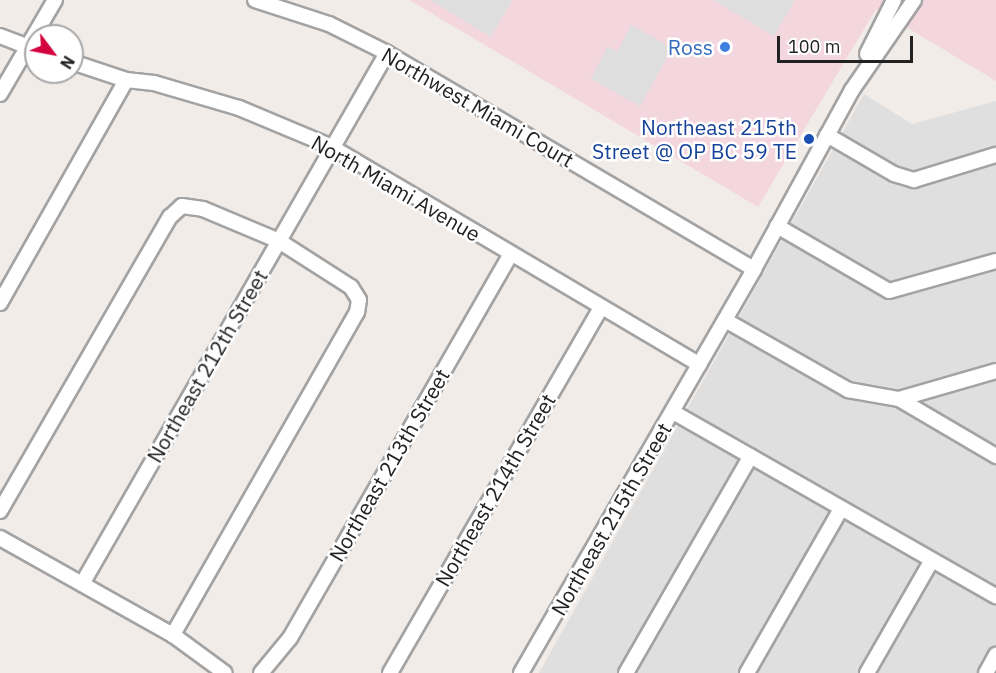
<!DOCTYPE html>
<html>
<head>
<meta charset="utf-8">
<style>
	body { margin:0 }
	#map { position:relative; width:996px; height:673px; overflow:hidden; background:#f2ece8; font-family:"IBM Plex Sans",sans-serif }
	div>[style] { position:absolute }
	.residential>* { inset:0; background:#e0dfdf }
	.commercial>* { inset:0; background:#f4d7de }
	.parking>* { inset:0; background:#dedede }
	.roads { filter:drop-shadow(2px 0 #a3a3a3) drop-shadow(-2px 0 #a3a3a3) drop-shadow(0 2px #a3a3a3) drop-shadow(0 -2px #a3a3a3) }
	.minor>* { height:14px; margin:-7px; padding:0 7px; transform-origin:7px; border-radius:7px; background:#fff }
	.dots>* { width:16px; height:16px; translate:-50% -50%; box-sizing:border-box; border:3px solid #fff; border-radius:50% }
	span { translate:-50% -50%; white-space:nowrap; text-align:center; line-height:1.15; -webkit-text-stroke:5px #fff; paint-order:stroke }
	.shop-label { font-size:21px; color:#366cbe }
	.right { translate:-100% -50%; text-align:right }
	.street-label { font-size:21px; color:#222 }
	.transit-label { font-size:21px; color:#164399 }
	.north { position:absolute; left:24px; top:24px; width:60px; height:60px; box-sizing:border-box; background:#fff; border:2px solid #a7a7a7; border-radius:50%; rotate:122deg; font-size:16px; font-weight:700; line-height:24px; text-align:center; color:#222 }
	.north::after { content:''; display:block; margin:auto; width:21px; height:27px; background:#d3003e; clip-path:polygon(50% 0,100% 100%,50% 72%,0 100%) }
	.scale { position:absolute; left:777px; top:36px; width:136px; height:27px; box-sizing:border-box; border:3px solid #222; border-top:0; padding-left:8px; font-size:18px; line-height:21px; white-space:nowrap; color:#222; -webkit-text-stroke:4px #fff; paint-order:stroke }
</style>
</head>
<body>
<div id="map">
	<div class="residential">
		<div style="clip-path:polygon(864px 94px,912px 124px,996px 101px,996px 673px,539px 673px)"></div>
	</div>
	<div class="commercial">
		<div style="clip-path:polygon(409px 0,996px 0,996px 81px,876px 9px,758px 207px)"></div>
	</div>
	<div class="parking">
		<div style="clip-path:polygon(430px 0,512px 0,491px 37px)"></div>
		<div style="clip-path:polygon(713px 0,795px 0,774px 36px)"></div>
		<div style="clip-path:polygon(631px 25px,672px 48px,640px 106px,591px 79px,608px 46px,617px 52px)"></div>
	</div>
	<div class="roads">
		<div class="minor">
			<div style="left:255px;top:0;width:78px;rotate:18deg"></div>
			<div style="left:329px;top:24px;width:65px;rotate:26.6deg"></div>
			<div style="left:387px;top:53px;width:426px;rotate:30.5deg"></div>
			<div style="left:0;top:36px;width:36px;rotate:21deg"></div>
			<div style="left:867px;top:54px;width:60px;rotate:-63.4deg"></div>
			<div style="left:72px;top:62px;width:57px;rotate:18.4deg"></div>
			<div style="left:126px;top:80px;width:28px;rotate:6deg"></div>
			<div style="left:154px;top:83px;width:89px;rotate:16.4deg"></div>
			<div style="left:239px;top:108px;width:99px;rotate:22.7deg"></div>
			<div style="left:330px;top:146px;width:429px;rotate:30.6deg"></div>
			<div style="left:0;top:94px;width:109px;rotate:-59.7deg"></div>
			<div style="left:827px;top:135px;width:78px;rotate:30.2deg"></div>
			<div style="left:894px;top:174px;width:21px;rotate:17deg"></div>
			<div style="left:914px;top:180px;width:86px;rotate:-17deg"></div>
			<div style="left:777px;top:226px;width:129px;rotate:30.1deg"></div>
			<div style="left:889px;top:291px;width:111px;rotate:-15.7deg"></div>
			<div style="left:0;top:303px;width:256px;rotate:-60.5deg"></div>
			<div style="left:725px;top:320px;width:142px;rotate:29.6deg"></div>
			<div style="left:848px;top:390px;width:52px;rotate:10deg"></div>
			<div style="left:899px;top:399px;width:113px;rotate:30.4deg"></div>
			<div style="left:899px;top:399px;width:101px;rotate:-16.1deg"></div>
			<div style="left:673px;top:412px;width:372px;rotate:29.7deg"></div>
			<div style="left:0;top:511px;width:340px;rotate:-60deg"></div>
			<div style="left:170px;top:217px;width:16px;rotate:-43deg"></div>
			<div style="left:182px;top:206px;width:21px;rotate:8deg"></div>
			<div style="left:203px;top:209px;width:82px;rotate:22.8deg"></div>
			<div style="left:279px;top:241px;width:85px;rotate:32.6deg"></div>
			<div style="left:351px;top:287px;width:15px;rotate:58deg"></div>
			<div style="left:359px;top:300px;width:12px;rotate:99deg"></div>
			<div style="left:357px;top:312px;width:372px;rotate:119.7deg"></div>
			<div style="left:0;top:538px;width:198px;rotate:29.3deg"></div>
			<div style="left:173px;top:635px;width:64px;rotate:36.2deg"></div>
			<div style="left:82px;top:584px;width:612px;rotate:-60.13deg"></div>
			<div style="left:261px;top:673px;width:45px;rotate:-50.4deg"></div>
			<div style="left:290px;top:638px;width:443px;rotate:-60.1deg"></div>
			<div style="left:390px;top:673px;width:422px;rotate:-60deg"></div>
			<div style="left:521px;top:673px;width:466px;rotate:-60deg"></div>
			<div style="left:754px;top:269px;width:204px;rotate:-61.3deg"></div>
			<div style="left:852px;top:90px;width:109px;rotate:-55.4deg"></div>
			<div style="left:626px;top:673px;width:250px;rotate:-60.1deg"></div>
			<div style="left:747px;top:673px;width:189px;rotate:-60.2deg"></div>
			<div style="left:867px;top:673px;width:130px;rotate:-60.1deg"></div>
			<div style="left:986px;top:673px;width:21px;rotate:-61deg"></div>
		</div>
	</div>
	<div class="dots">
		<div style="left:725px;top:47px;background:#3f7fe0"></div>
		<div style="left:809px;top:139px;background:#1a4fb4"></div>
	</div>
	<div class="shop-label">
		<span class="right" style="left:713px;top:47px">Ross</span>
	</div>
	<div class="street-label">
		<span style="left:478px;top:107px;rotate:30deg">Northwest Miami Court</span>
		<span style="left:396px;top:188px;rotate:30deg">North Miami Avenue</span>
		<span style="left:207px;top:366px;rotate:-60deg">Northeast 212th Street</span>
		<span style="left:389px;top:465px;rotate:-60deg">Northeast 213th Street</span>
		<span style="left:495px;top:490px;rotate:-60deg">Northeast 214th Street</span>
		<span style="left:611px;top:519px;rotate:-60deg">Northeast 215th Street</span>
	</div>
	<div class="transit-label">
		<span class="right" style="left:797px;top:139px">Northeast 215th<br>Street @ OP BC 59 TE</span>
	</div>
	<div class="north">N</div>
	<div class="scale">100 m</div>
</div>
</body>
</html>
